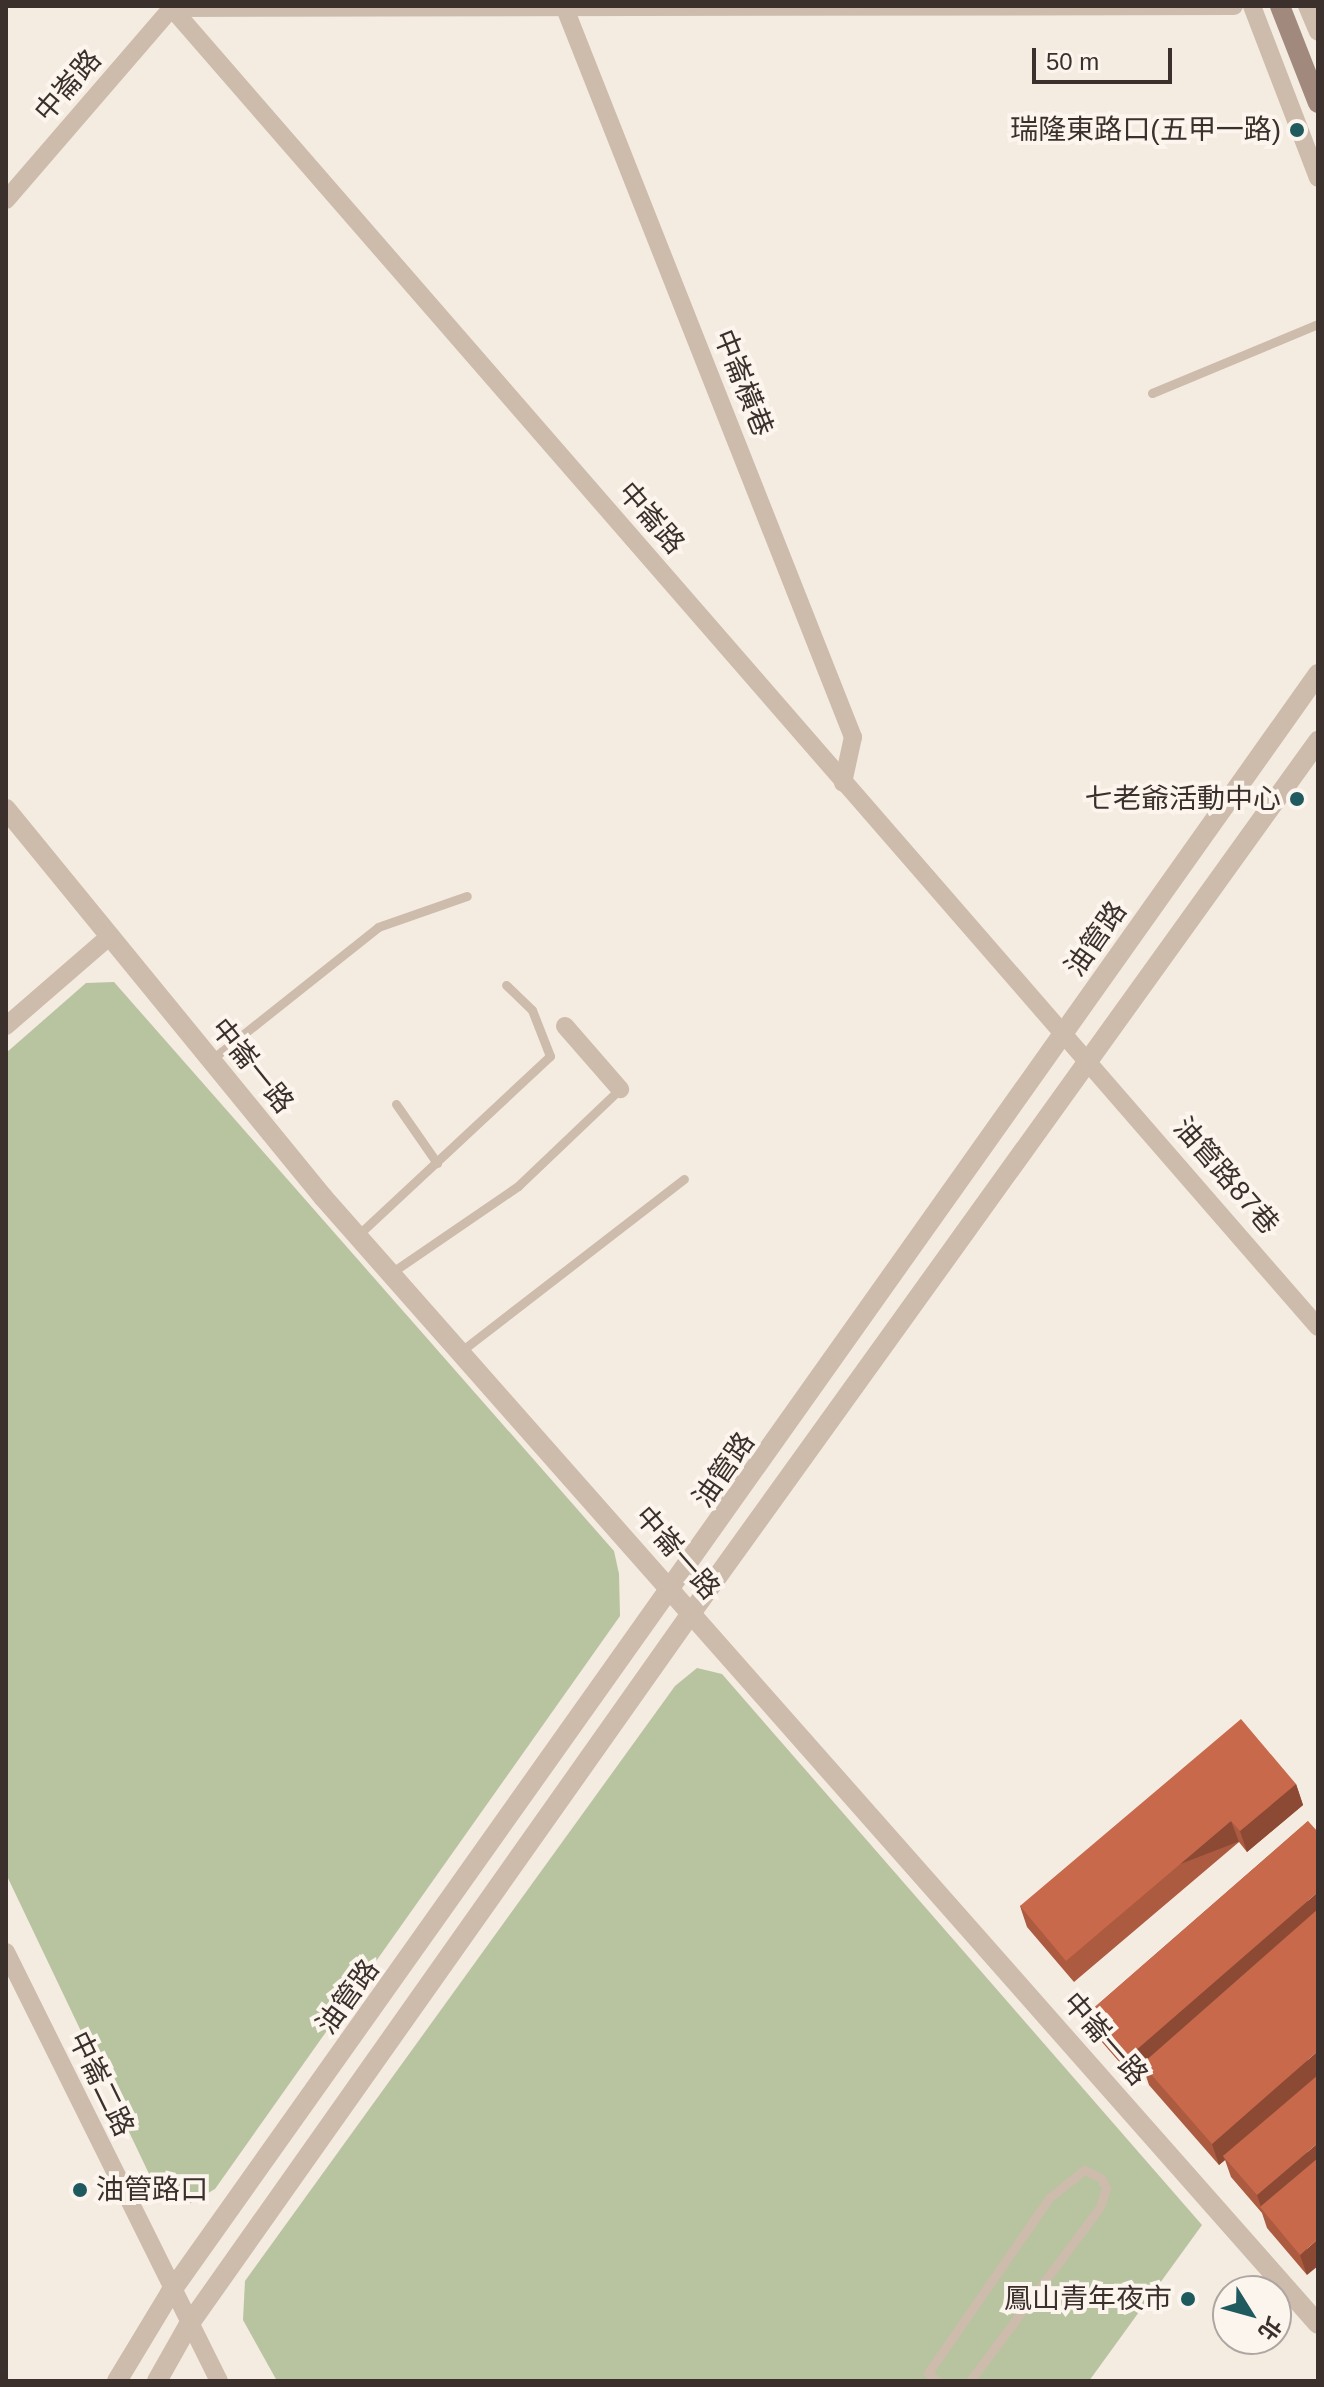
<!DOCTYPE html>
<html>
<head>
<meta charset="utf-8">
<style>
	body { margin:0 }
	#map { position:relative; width:1324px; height:2387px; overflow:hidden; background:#f4ebe1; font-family:Arial,"Noto Sans TC",sans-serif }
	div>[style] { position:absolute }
	.green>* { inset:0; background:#b8c4a0 }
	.service>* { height:9px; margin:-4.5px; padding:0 4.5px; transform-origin:4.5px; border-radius:4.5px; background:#cdbbac }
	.minor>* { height:18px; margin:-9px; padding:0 9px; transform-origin:9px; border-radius:9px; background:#cdbbac }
	.tertiary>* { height:20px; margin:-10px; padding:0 10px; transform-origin:10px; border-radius:10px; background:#cdbbac }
	.secondary>* { height:20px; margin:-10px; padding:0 10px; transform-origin:10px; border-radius:10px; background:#a18a7d }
	.wall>* { inset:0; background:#ac5a40 }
	.shaded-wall>* { inset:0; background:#8c4a34; transform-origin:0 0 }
	.building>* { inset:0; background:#c8694b }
	.dots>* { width:22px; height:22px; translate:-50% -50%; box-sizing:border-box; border:4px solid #fbf5ee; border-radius:50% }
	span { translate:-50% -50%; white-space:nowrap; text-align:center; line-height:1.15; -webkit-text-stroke:8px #fbf5ee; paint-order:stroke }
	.street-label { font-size:28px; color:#3b302b }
	.poi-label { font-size:28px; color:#3b302b }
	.right { translate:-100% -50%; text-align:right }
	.left { translate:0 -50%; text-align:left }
	.frame { position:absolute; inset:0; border:8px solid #3b302b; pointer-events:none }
	.north { position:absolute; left:1212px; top:2275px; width:80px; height:80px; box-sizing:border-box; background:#fbf5ee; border:2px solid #aea6a0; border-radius:50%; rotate:127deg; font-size:22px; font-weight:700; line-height:32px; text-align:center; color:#3b302b }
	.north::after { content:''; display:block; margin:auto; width:28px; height:36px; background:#1f5a5e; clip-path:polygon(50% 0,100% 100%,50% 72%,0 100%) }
	.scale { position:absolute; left:1032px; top:48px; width:140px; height:36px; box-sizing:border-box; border:4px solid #3b302b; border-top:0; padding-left:10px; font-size:24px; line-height:28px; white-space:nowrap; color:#3b302b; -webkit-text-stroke:6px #fbf5ee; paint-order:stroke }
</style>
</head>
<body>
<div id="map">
	<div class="green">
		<div style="clip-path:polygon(114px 982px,614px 1551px,619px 1574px,620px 1616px,215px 2189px,189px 2204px,162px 2201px,6px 1874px,6px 1053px,86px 983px)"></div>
		<div style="clip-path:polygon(697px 1668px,722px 1674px,1202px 2225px,1089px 2381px,277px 2381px,243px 2320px,245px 2281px,675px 1686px)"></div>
	</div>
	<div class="service">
		<div style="left:1152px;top:393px;width:180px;rotate:-22.6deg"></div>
		<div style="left:211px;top:1060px;width:213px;rotate:-38.5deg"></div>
		<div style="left:378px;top:927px;width:94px;rotate:-19.2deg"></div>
		<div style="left:396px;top:1104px;width:72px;rotate:55.2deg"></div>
		<div style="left:357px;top:1236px;width:264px;rotate:-43deg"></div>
		<div style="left:550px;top:1056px;width:49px;rotate:-111.4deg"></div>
		<div style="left:532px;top:1010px;width:36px;rotate:-136deg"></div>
		<div style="left:391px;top:1273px;width:154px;rotate:-34.4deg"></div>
		<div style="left:518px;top:1186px;width:141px;rotate:-43.6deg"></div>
		<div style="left:460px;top:1352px;width:283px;rotate:-37.7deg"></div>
		<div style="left:937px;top:2381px;width:12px;rotate:-138deg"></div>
		<div style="left:928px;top:2373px;width:213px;rotate:-55.3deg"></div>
		<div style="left:1049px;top:2198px;width:45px;rotate:-38.7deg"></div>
		<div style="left:1084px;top:2170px;width:19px;rotate:25deg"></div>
		<div style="left:1101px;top:2178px;width:11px;rotate:63deg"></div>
		<div style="left:1106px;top:2188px;width:20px;rotate:108deg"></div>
		<div style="left:1100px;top:2207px;width:217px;rotate:126.8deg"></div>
	</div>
	<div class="minor">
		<div style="left:170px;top:6px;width:1750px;rotate:49.01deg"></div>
		<div style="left:564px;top:6px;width:786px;rotate:68.43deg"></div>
		<div style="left:853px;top:737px;width:47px;rotate:102.3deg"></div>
		<div style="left:1252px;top:6px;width:184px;rotate:69deg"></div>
		<div style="left:1307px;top:6px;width:28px;rotate:67deg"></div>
		<div style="left:6px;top:200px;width:254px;rotate:-49.2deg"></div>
		<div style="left:172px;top:8px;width:1062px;rotate:-0.11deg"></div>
		<div style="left:6px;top:1026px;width:138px;rotate:-40.9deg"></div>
		<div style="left:565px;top:1026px;width:84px;rotate:48.9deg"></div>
		<div style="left:6px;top:1952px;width:479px;rotate:63.6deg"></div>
	</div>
	<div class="tertiary">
		<div style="left:6px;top:809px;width:501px;rotate:50.75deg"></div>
		<div style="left:323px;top:1197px;width:1503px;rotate:48.56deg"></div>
		<div style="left:117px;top:2381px;width:103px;rotate:-58.9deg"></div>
		<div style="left:170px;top:2293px;width:1985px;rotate:-54.66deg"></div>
		<div style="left:157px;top:2381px;width:63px;rotate:-60.6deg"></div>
		<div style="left:188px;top:2326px;width:874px;rotate:-54.78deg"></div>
		<div style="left:692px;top:1612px;width:1073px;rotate:-54.29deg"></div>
	</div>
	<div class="secondary">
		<div style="left:1280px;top:6px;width:104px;rotate:68.6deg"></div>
	</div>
	<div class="wall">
		<div style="clip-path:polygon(1296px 1784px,1303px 1805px,1247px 1852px,1239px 1842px,1074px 1982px,1027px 1927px,1020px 1906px)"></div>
		<div style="clip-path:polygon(1308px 1821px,1307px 2275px,1267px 2228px,1262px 2213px,1231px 2177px,1225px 2160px,1219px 2165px,1149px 2085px,1144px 2070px,1134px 2079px,1095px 2034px,1088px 2013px)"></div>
	</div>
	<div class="shaded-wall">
		<div style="clip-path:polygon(1296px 1784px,1303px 1805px,1247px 1852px,1240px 1831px)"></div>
		<div style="left:1231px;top:1821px;width:22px;height:216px;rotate:69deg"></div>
		<div style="clip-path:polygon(1318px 1892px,1318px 1919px,1142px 2064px,1144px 2070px,1134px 2079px,1127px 2058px)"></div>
		<div style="clip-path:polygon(1318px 2051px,1318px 2078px,1223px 2156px,1225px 2160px,1219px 2165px,1212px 2144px)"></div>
		<div style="clip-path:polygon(1318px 2143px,1318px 2170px,1262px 2210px,1257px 2195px)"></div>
		<div style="clip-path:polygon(1318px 2239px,1318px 2266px,1307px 2275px,1300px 2255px)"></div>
	</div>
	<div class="building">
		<div style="clip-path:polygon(1241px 1719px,1296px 1784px,1240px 1831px,1231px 1821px,1066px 1961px,1020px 1906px)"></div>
		<div style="clip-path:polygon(1308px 1821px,1318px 1832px,1318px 1892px,1127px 2058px,1088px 2013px)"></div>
		<div style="clip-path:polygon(1318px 1909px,1318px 2051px,1212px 2144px,1142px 2064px)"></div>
		<div style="clip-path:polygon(1318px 2075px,1318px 2143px,1257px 2195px,1223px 2156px)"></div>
		<div style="clip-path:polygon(1318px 2158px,1318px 2239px,1300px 2255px,1260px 2207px)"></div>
	</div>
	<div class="dots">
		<div style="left:1297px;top:130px;background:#1f5a5e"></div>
		<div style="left:1297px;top:799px;background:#1f5a5e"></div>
		<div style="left:80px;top:2190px;background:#1f5a5e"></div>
		<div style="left:1188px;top:2299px;background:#1f5a5e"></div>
	</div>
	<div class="street-label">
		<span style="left:68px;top:86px;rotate:-49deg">中崙路</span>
		<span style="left:743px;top:383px;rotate:68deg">中崙橫巷</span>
		<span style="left:651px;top:518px;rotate:49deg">中崙路</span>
		<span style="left:1096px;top:939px;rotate:-55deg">油管路</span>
		<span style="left:252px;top:1066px;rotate:51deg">中崙一路</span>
		<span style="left:1226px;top:1176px;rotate:49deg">油管路87巷</span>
		<span style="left:724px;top:1470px;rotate:-55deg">油管路</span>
		<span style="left:677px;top:1553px;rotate:49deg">中崙一路</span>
		<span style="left:348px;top:1997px;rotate:-54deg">油管路</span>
		<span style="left:1105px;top:2039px;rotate:49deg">中崙一路</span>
		<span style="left:101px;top:2084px;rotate:64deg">中崙二路</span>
	</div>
	<div class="poi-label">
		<span class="right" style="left:1281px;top:130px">瑞隆東路口(五甲一路)</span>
		<span class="right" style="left:1281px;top:799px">七老爺活動中心</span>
		<span class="left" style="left:96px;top:2190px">油管路口</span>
		<span class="right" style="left:1172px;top:2299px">鳳山青年夜市</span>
	</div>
	<div class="frame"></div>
	<div class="north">北</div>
	<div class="scale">50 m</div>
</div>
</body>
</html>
